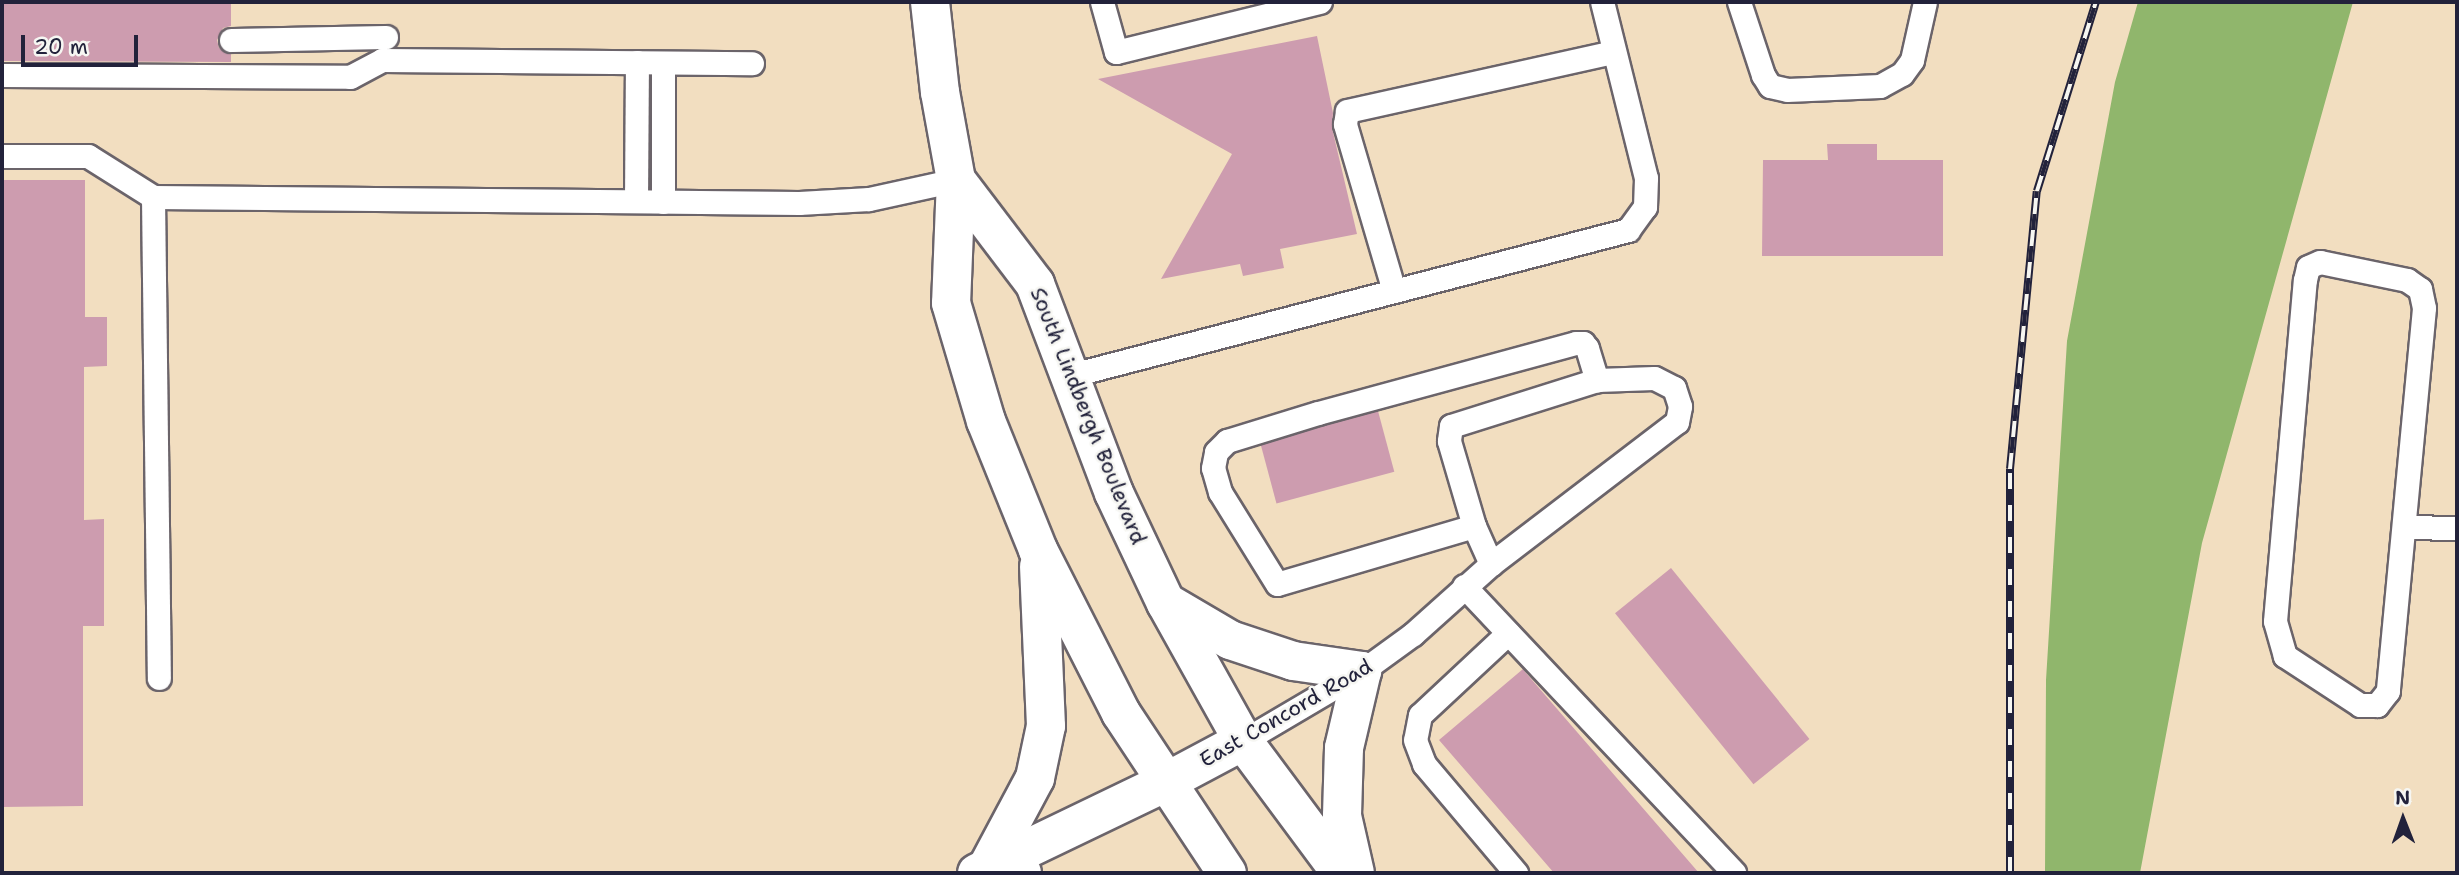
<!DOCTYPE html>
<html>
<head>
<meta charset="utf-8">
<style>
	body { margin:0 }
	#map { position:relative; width:2459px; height:875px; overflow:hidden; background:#f2dec0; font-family:"Shantell Sans",sans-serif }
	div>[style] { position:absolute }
	.forest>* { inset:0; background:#90b66c }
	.building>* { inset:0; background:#cd9caf; transform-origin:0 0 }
	.roads { filter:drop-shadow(2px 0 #6b646a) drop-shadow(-2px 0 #6b646a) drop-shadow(0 2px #6b646a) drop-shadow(0 -2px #6b646a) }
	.service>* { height:23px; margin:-11.5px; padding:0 11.5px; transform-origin:11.5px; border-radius:11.5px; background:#fff }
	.tertiary>* { height:38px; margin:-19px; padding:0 19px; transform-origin:19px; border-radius:19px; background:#fff }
	.primary>* { height:38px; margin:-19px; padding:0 19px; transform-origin:19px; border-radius:19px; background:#fff }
	.rail>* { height:8px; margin-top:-4px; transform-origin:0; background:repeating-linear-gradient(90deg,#f6f6f2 0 16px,#22223b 0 32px); box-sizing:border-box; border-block:2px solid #22223b }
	span { translate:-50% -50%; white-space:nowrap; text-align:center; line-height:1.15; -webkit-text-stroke:5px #f6f6f2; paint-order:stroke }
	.street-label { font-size:21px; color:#22223b }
	.frame { position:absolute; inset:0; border:4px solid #22223b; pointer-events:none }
	.north { position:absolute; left:2368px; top:784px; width:70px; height:70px; -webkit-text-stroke:5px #f6f6f2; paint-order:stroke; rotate:359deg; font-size:19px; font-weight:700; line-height:28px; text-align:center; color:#22223b }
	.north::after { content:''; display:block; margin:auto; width:24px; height:32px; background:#22223b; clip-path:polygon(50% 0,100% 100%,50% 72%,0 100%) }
	.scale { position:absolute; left:21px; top:35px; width:117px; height:32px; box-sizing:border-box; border:4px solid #22223b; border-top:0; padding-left:9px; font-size:21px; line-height:24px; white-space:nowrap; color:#22223b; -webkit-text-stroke:5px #f6f6f2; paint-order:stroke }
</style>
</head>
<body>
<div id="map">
	<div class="forest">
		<div style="clip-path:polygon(2138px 2px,2353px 2px,2202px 543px,2140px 873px,2045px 873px,2046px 680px,2067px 341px,2115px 82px)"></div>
	</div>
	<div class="building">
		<div style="clip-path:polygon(2px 2px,231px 2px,231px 26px,223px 28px,217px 40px,219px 48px,231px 54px,231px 62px,2px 61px)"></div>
		<div style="clip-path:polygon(1317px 36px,1333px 113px,1332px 128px,1357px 234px,1280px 249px,1284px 268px,1243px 276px,1240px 264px,1161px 279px,1232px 154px,1098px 79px)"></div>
		<div style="clip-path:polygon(1827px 144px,1877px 144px,1877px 160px,1943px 160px,1943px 256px,1762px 256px,1763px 160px,1828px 160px)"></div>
		<div style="clip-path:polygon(2px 180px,85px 180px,85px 317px,107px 317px,107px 366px,84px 367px,84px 520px,104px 519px,104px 626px,83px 626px,83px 806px,2px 807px)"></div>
		<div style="left:1378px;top:411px;width:63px;height:122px;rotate:75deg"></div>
		<div style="left:1671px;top:568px;width:220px;height:72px;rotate:51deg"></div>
		<div style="clip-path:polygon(1523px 669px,1526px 673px,1699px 873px,1554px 873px,1439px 740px)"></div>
	</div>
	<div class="roads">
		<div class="service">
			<div style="left:1102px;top:2px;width:52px;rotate:74.4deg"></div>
			<div style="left:1116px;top:52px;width:210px;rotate:-13.8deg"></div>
			<div style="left:1739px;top:2px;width:77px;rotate:71.8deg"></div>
			<div style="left:1763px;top:75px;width:13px;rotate:58deg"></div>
			<div style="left:1770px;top:86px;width:17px;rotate:13deg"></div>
			<div style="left:1787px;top:90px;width:93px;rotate:-2.5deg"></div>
			<div style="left:1880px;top:86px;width:25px;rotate:-29deg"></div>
			<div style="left:1902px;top:74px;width:17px;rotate:-54deg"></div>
			<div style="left:1912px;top:60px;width:59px;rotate:-77.4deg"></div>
			<div style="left:231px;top:40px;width:155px;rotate:-1.1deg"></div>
			<div style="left:663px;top:63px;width:139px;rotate:90deg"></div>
			<div style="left:2px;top:75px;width:348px;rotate:0.3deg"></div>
			<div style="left:350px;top:77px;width:36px;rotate:-28deg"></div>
			<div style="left:382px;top:60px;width:370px;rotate:0.5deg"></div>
			<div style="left:2px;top:156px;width:86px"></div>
			<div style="left:88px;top:156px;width:77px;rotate:32.2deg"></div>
			<div style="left:153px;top:197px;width:646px;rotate:0.53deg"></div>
			<div style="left:799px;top:203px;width:70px;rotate:-3.3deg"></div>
			<div style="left:869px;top:199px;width:89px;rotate:-12.3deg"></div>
			<div style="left:153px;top:197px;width:481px;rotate:89.3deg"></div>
			<div style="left:636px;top:201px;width:139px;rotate:-89.6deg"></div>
			<div style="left:2320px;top:262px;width:89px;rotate:11.7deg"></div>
			<div style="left:2407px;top:280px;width:16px;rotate:35deg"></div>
			<div style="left:2420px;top:289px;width:19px;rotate:78deg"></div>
			<div style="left:2424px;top:308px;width:385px;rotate:95.4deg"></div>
			<div style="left:2388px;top:691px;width:18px;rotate:128deg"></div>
			<div style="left:2377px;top:705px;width:17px;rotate:180deg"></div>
			<div style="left:2360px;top:705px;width:90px;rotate:-146.8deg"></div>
			<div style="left:2285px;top:656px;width:36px;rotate:-106deg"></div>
			<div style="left:2275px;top:621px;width:342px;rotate:-85deg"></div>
			<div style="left:2305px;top:280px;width:13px;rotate:-77deg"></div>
			<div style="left:2308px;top:267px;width:13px;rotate:-23deg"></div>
			<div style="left:1394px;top:291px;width:174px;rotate:-106.4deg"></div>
			<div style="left:1345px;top:124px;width:13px;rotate:-81deg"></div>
			<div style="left:1347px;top:111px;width:272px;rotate:-12.5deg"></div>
			<div style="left:1068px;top:376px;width:579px;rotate:-14.61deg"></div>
			<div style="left:1628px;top:230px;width:29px;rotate:-54deg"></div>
			<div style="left:1645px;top:207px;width:29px;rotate:-88deg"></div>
			<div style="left:1646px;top:178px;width:181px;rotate:-104deg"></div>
			<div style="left:1474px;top:526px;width:205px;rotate:163.6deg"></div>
			<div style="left:1277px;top:584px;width:108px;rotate:-121.8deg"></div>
			<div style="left:1220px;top:492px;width:25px;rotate:-106deg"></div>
			<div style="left:1213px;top:468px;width:16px;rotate:-79deg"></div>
			<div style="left:1216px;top:452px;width:16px;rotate:-45deg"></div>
			<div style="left:1227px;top:441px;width:95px;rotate:-17.1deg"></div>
			<div style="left:1318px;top:413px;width:267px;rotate:-15.2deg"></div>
			<div style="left:1576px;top:343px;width:7px"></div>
			<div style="left:1583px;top:343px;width:6px;rotate:51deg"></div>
			<div style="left:1587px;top:348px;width:34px;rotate:73deg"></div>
			<div style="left:2405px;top:527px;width:52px;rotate:1.1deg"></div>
			<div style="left:1464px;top:586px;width:394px;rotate:46.7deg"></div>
			<div style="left:1508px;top:633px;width:120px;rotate:137deg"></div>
			<div style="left:1420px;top:715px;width:25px;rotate:101deg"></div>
			<div style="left:1415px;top:740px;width:26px;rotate:69deg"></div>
			<div style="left:1424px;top:764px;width:143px;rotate:49.8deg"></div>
			<div style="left:1243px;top:741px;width:138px;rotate:-30.5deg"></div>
			<div style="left:1362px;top:671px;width:63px;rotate:-36deg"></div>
			<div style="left:1413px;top:634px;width:105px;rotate:-41.9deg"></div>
			<div style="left:1491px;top:564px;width:234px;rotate:-37.4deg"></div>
			<div style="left:1677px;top:422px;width:16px;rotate:-79deg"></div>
			<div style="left:1680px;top:406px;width:19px;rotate:-108deg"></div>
			<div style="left:1674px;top:388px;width:22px;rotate:-153deg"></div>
			<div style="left:1654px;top:378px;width:57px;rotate:178deg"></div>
			<div style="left:1597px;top:380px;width:153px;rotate:162.5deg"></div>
			<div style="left:1451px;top:426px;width:15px;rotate:98deg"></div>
			<div style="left:1449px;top:441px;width:89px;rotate:73.6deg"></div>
			<div style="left:1474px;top:526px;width:42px;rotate:65.9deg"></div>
		</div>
		<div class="tertiary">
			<div style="left:977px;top:873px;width:208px;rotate:-25.7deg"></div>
			<div style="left:1164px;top:783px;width:89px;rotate:-28deg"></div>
		</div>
		<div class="primary">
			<div style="left:930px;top:2px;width:91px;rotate:83.7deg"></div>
			<div style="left:940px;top:92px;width:89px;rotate:79.7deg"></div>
			<div style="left:956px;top:180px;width:123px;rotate:92.3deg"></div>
			<div style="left:951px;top:303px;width:123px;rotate:73.5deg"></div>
			<div style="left:986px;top:421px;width:139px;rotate:68deg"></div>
			<div style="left:1038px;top:550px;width:183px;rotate:63deg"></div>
			<div style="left:1121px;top:713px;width:192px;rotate:56.5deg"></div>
			<div style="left:956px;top:180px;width:131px;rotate:52.8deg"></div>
			<div style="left:1035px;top:284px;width:223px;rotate:69.3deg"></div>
			<div style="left:1114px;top:493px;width:122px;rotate:64.7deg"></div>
			<div style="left:1166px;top:603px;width:158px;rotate:60.8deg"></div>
			<div style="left:1243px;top:741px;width:164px;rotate:53.4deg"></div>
			<div style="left:1167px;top:603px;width:73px;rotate:30.4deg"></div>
			<div style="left:1230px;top:640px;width:66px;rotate:18.4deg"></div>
			<div style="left:1293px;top:661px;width:70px;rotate:8.2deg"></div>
			<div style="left:1362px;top:671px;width:79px;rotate:103.2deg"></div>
			<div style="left:1344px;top:748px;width:68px;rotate:91.7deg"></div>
			<div style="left:1342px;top:816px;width:58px;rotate:77.2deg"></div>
			<div style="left:1022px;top:873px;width:35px;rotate:-172deg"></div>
			<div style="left:987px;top:868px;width:102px;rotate:-61.9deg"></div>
			<div style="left:1035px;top:778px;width:53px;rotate:-78.1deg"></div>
			<div style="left:1046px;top:726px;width:160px;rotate:-92.5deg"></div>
		</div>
	</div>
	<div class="rail">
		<div style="left:2010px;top:873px;width:404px;rotate:-90deg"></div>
		<div style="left:2010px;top:469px;width:279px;rotate:-84.5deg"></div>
		<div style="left:2037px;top:191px;width:198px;rotate:-72.7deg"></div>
	</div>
	<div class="street-label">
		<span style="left:1088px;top:416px;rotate:68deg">South Lindbergh Boulevard</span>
		<span style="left:1286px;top:713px;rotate:-30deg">East Concord Road</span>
	</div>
	<div class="frame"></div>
	<div class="north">N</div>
	<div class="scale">20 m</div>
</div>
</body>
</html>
